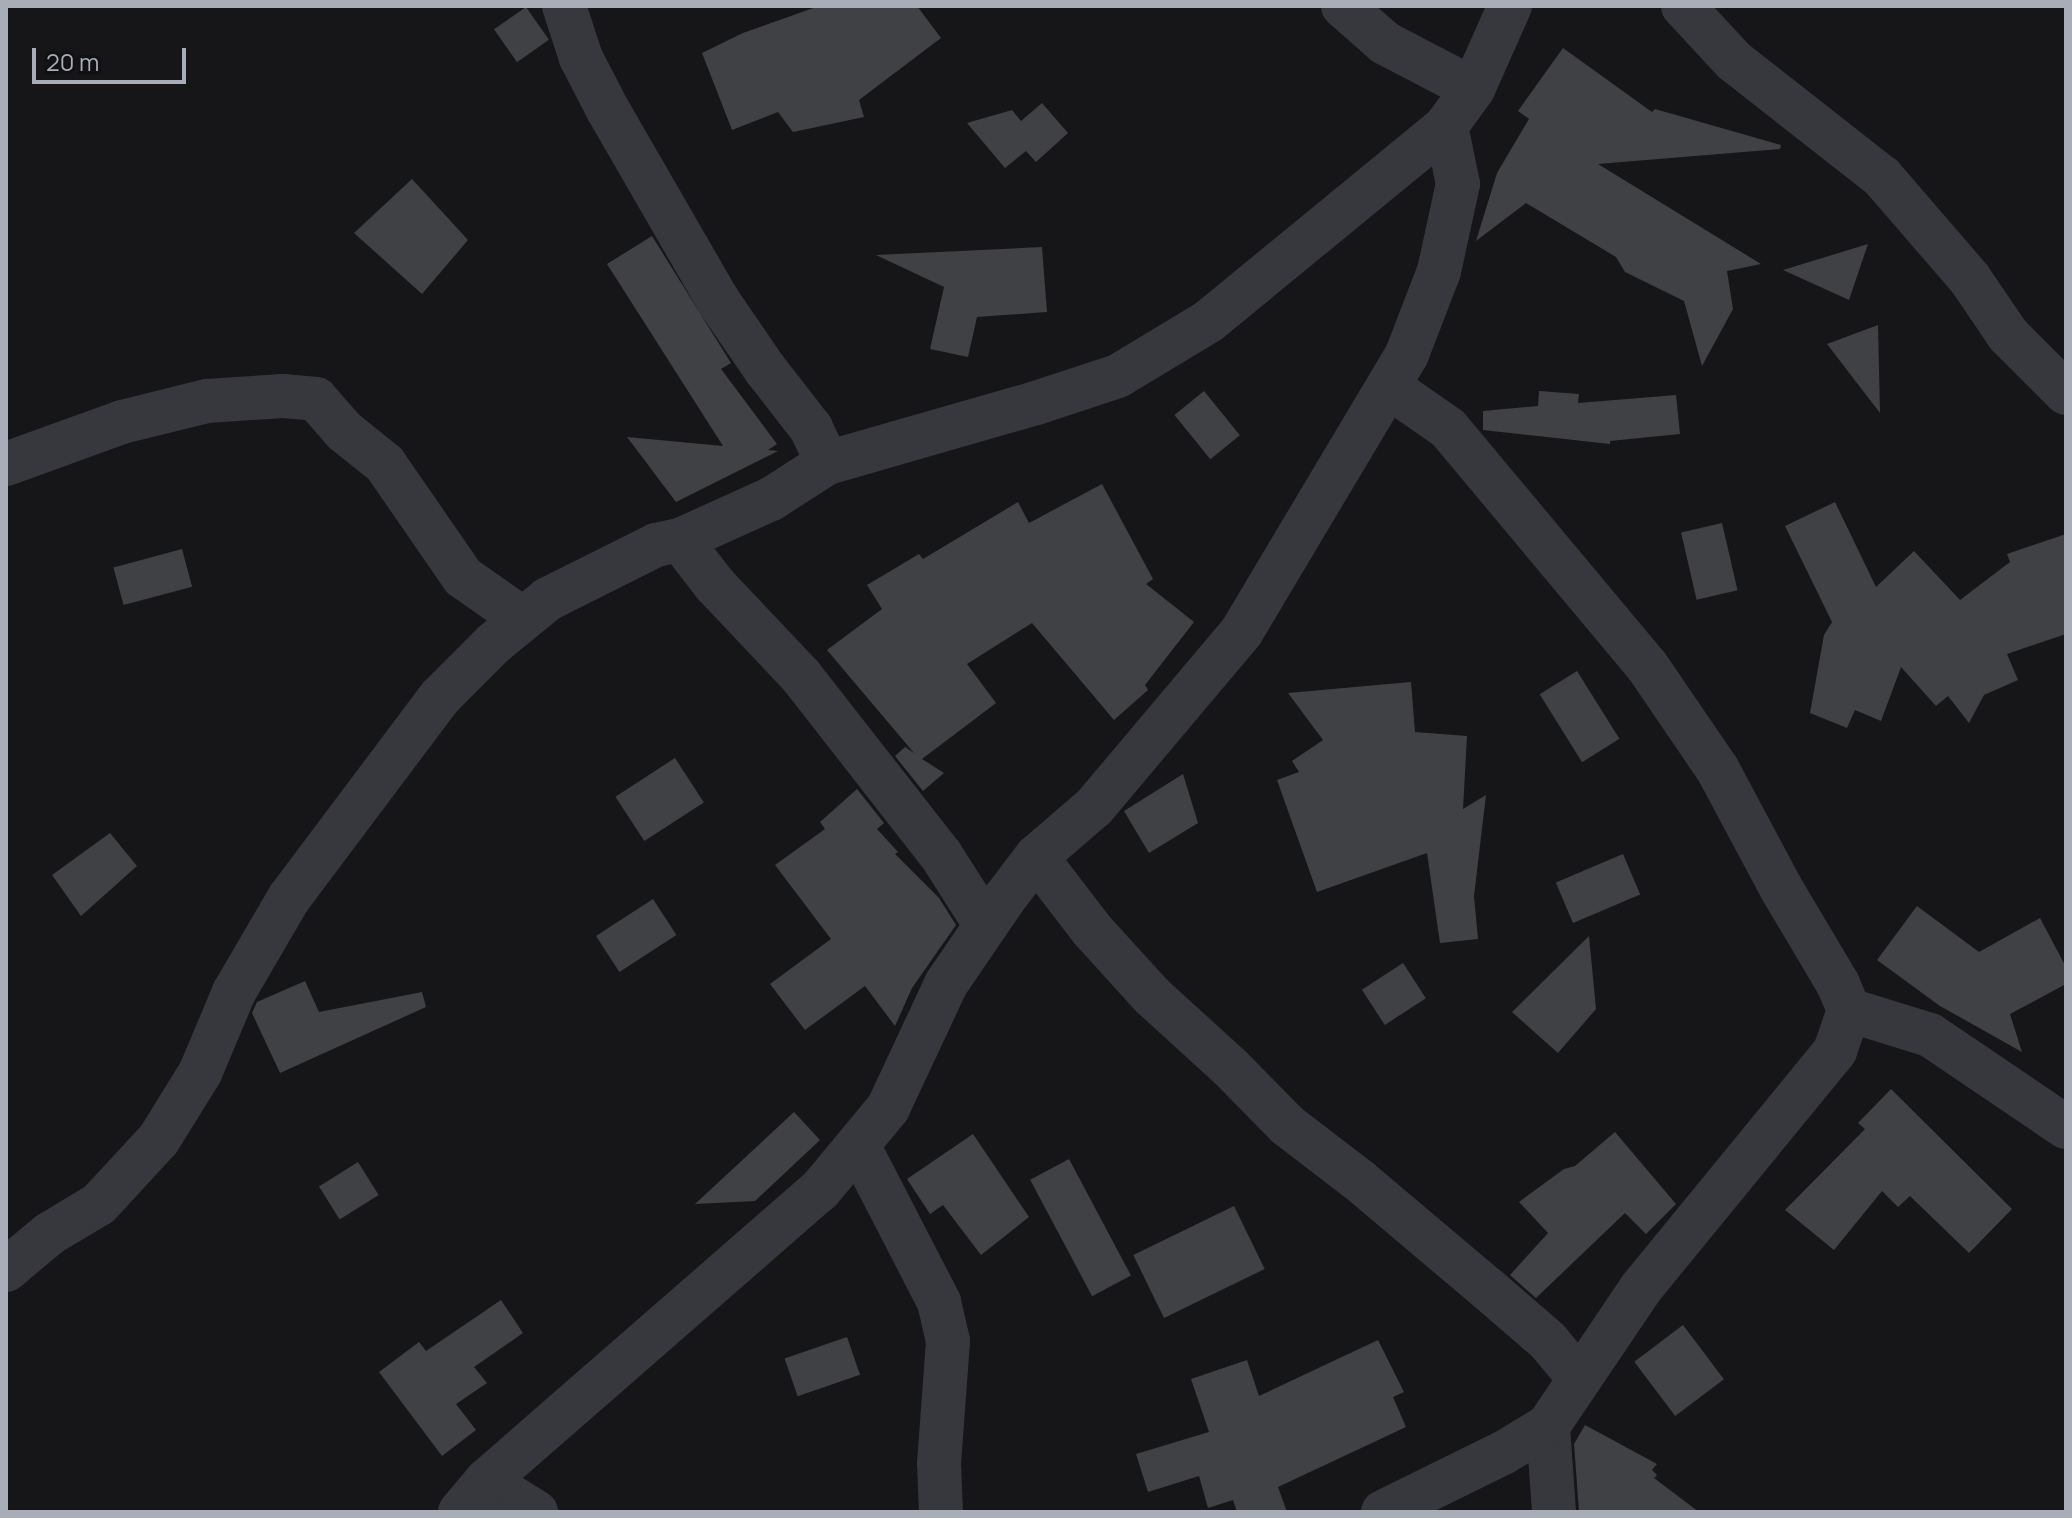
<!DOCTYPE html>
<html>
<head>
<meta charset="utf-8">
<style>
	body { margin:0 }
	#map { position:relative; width:2072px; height:1518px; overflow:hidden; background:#161618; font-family:Manrope,sans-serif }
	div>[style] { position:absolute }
	.building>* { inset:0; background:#404145; transform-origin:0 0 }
	.minor>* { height:44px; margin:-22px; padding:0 22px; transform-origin:22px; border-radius:22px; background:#37383d }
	span { translate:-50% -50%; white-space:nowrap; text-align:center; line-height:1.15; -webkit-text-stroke:6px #111113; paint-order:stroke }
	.frame { position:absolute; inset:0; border:8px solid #a8adb8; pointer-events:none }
	.scale { position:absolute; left:32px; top:48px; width:154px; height:36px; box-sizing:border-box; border:4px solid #a8adb8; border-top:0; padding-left:10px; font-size:24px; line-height:28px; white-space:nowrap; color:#a8adb8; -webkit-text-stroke:6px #111113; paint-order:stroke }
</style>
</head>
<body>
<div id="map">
	<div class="building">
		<div style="clip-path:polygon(819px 6px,917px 6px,941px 38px,859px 100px,864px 117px,793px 132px,778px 112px,732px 130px,702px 53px,743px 33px)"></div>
		<div style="left:526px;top:7px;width:40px;height:39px;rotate:55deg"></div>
		<div style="clip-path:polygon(1563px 48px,1652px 112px,1655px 109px,1781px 145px,1780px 149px,1598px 164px,1761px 264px,1727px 271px,1733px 309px,1702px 366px,1684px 301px,1625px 272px,1616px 257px,1526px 203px,1476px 241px,1497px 173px,1529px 119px,1518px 111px)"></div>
		<div style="clip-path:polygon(1042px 103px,1068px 133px,1036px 162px,1026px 151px,1005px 168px,967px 123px,1012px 110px,1021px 121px)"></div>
		<div style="clip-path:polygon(412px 179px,468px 240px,422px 294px,354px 233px)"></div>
		<div style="clip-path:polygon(652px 236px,731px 363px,721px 369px,777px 444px,768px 450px,778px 451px,676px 502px,627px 437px,723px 446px,607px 264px)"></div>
		<div style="clip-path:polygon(1868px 244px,1849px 300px,1783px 270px)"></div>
		<div style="clip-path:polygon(1042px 247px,1047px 312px,977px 317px,968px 357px,930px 349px,944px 287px,876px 255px)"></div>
		<div style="clip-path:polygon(1878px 325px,1880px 413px,1827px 344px)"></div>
		<div style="left:1204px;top:391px;width:57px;height:38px;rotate:51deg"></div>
		<div style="clip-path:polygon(1539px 391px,1579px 394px,1578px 403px,1676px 395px,1680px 434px,1610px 441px,1610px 444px,1483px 430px,1483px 411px,1538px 406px)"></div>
		<div style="clip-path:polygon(1102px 484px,1153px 579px,1146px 584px,1194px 622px,1145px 685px,1148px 690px,1114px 720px,1032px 623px,967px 664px,996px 703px,922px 759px,944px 773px,923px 791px,895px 756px,905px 747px,914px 753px,827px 650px,882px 609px,867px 585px,919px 554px,923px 559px,1018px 502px,1029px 523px)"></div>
		<div style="clip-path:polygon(1835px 502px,1876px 587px,1914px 551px,1960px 600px,2010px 562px,2007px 554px,2066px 534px,2066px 634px,2007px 654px,2018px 680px,1984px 695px,1969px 723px,1948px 696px,1936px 706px,1901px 667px,1881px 721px,1855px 710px,1847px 728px,1810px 713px,1824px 635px,1832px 622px,1785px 526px)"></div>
		<div style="left:1722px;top:523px;width:69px;height:42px;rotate:77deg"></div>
		<div style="left:182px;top:549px;width:39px;height:71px;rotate:75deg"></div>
		<div style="left:1577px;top:671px;width:80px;height:44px;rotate:58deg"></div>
		<div style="clip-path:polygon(1411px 682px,1415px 732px,1467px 736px,1463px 809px,1486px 795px,1474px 896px,1478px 939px,1440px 943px,1427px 853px,1317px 892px,1277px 780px,1299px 772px,1292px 761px,1323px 740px,1288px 693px)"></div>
		<div style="left:675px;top:758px;width:53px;height:71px;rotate:57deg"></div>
		<div style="clip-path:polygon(1183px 774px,1198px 823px,1149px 853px,1124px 811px)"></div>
		<div style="clip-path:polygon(857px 789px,884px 823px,877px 829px,898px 852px,895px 854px,939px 898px,956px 925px,912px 988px,895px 1026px,865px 986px,805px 1030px,770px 984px,831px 939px,775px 865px,825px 829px,820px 822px)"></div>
		<div style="clip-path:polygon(110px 833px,137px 866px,81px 916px,52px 875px)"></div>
		<div style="left:1623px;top:854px;width:44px;height:73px;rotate:67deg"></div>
		<div style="left:653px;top:899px;width:43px;height:68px;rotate:57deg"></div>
		<div style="clip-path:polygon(1917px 906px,1979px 952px,2040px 918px,2066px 967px,2066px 984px,2010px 1014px,2022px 1052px,1940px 1006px,1877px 960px)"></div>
		<div style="clip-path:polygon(1589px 936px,1596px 1009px,1558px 1053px,1512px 1012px)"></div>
		<div style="left:1403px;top:963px;width:42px;height:49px;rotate:57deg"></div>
		<div style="clip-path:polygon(305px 981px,319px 1012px,422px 992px,426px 1007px,280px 1073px,252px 1013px,257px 1002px)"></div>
		<div style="clip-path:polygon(1891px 1089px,2012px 1209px,1969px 1253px,1910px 1196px,1898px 1207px,1882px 1191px,1834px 1250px,1785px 1210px,1865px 1129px,1858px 1123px)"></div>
		<div style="clip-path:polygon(794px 1112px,820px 1140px,755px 1201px,695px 1204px)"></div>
		<div style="clip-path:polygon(1615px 1132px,1676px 1204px,1646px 1234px,1625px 1213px,1536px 1298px,1510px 1275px,1548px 1233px,1519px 1202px,1564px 1169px,1575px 1166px)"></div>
		<div style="clip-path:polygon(973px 1134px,1029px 1217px,981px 1255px,943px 1205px,930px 1214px,907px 1179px)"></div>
		<div style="left:1069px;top:1159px;width:132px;height:44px;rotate:62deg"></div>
		<div style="left:358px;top:1162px;width:39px;height:46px;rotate:58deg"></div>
		<div style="left:1234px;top:1206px;width:70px;height:112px;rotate:64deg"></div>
		<div style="clip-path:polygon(501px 1300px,523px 1333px,474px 1367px,487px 1383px,456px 1404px,476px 1430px,442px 1456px,379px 1372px,419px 1342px,426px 1351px)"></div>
		<div style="left:1683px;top:1325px;width:68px;height:61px;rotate:53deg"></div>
		<div style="left:847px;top:1337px;width:40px;height:66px;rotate:71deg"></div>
		<div style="clip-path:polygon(1378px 1340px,1404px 1392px,1393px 1397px,1406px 1427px,1278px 1487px,1287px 1512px,1237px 1512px,1233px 1500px,1208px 1508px,1199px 1476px,1148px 1492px,1136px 1454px,1209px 1432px,1191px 1379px,1247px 1360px,1259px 1396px)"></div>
		<div style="clip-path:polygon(1585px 1425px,1657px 1464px,1652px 1470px,1657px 1475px,1654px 1478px,1699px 1512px,1579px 1511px,1574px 1444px)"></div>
	</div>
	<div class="minor">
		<div style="left:564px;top:6px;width:55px;rotate:71.9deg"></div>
		<div style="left:581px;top:58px;width:59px;rotate:62.6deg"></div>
		<div style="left:608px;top:110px;width:218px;rotate:60deg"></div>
		<div style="left:717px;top:299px;width:85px;rotate:55.6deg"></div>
		<div style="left:765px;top:369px;width:75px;rotate:52.1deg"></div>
		<div style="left:811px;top:428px;width:38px;rotate:65deg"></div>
		<div style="left:1343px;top:6px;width:56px;rotate:41.4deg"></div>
		<div style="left:1385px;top:43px;width:99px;rotate:27.6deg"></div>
		<div style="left:1683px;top:6px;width:75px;rotate:47.2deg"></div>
		<div style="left:1734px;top:61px;width:188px;rotate:38.1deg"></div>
		<div style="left:1882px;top:177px;width:135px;rotate:49.2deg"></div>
		<div style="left:1970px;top:279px;width:68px;rotate:55.8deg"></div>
		<div style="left:2008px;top:335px;width:82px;rotate:45deg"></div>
		<div style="left:6px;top:464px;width:123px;rotate:-19.9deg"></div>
		<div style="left:122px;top:422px;width:88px;rotate:-13.9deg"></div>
		<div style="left:207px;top:401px;width:76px;rotate:-3.8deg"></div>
		<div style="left:283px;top:396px;width:33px;rotate:5deg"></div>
		<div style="left:316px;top:399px;width:43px;rotate:48.8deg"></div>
		<div style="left:344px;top:431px;width:53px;rotate:38.8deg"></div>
		<div style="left:385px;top:464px;width:137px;rotate:55.4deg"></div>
		<div style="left:463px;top:577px;width:73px;rotate:35deg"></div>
		<div style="left:680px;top:540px;width:57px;rotate:52.1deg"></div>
		<div style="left:715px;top:585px;width:125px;rotate:46.6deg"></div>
		<div style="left:801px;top:676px;width:227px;rotate:52deg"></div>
		<div style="left:941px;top:855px;width:82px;rotate:57.5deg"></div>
		<div style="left:1036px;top:857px;width:92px;rotate:52.5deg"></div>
		<div style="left:1092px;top:930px;width:89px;rotate:47.7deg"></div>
		<div style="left:1152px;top:996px;width:105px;rotate:42.3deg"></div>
		<div style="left:1230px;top:1067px;width:81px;rotate:45.5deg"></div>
		<div style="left:1287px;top:1125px;width:92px;rotate:37.5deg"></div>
		<div style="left:1360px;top:1181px;width:167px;rotate:40.2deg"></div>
		<div style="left:1488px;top:1289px;width:79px;rotate:40.9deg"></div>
		<div style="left:1548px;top:1341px;width:47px;rotate:50.2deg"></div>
		<div style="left:1849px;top:1010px;width:85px;rotate:17.2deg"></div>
		<div style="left:1930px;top:1035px;width:164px;rotate:34.1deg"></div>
		<div style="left:858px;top:1145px;width:177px;rotate:62.7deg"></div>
		<div style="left:939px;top:1302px;width:40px;rotate:77deg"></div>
		<div style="left:948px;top:1341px;width:122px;rotate:94.2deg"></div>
		<div style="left:939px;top:1463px;width:49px;rotate:87.7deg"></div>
		<div style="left:6px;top:1270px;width:56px;rotate:-39.9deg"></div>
		<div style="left:49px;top:1234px;width:58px;rotate:-31deg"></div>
		<div style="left:99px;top:1204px;width:88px;rotate:-47.3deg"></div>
		<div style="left:159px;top:1139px;width:78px;rotate:-58.2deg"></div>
		<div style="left:200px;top:1073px;width:88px;rotate:-67.2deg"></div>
		<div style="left:234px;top:992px;width:109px;rotate:-59.7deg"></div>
		<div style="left:289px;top:898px;width:251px;rotate:-53.1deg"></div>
		<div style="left:440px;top:697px;width:76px;rotate:-45deg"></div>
		<div style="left:494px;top:643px;width:70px;rotate:-39.2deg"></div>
		<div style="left:548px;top:599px;width:121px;rotate:-26.6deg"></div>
		<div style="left:656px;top:545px;width:25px;rotate:-12deg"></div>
		<div style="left:680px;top:540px;width:100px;rotate:-24.3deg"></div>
		<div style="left:771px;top:499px;width:67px;rotate:-32.7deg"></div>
		<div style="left:827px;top:463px;width:217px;rotate:-16deg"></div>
		<div style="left:1036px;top:403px;width:86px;rotate:-18.2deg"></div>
		<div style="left:1118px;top:376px;width:106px;rotate:-31.1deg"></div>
		<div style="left:1209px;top:321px;width:307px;rotate:-39.4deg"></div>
		<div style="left:1446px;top:126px;width:46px;rotate:-53.9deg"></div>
		<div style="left:1473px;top:89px;width:91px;rotate:-66deg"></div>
		<div style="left:1548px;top:1426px;width:86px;rotate:86deg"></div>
		<div style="left:486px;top:1481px;width:59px;rotate:31.8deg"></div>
		<div style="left:460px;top:1512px;width:40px;rotate:-50deg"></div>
		<div style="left:486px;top:1481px;width:443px;rotate:-41.1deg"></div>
		<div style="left:820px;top:1190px;width:107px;rotate:-50.3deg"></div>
		<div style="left:888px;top:1108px;width:137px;rotate:-64.9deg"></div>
		<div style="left:946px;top:984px;width:103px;rotate:-55.7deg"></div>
		<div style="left:1004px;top:899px;width:53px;rotate:-52.7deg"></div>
		<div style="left:1036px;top:857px;width:77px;rotate:-40.8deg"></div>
		<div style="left:1094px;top:807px;width:230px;rotate:-49.9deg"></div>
		<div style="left:1242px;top:631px;width:322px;rotate:-59.2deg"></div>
		<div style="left:1407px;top:354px;width:89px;rotate:-68.9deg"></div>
		<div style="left:1439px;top:271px;width:89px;rotate:-77.7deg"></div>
		<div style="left:1458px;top:184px;width:59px;rotate:-101.7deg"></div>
		<div style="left:1383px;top:1512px;width:134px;rotate:-26.2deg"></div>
		<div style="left:1503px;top:1453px;width:52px;rotate:-31deg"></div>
		<div style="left:1548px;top:1426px;width:166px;rotate:-56deg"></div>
		<div style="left:1641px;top:1288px;width:306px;rotate:-50.7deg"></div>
		<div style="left:1835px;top:1051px;width:43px;rotate:-71.1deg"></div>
		<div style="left:1849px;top:1010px;width:28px;rotate:-113deg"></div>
		<div style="left:1838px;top:984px;width:112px;rotate:-120.7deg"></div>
		<div style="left:1781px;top:888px;width:134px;rotate:-118.1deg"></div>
		<div style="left:1718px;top:770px;width:126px;rotate:-124.3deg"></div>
		<div style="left:1647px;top:666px;width:310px;rotate:-129.9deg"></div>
		<div style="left:1448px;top:428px;width:72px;rotate:-145.2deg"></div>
	</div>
	<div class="frame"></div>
	<div class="scale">20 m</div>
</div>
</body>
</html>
